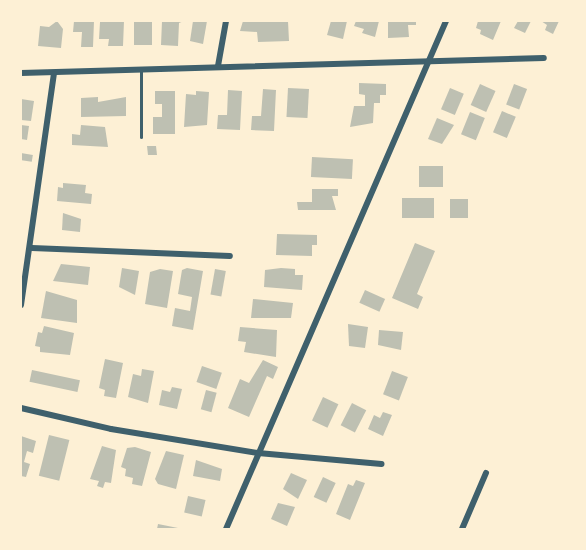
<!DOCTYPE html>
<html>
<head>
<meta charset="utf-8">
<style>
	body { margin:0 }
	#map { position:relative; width:586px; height:550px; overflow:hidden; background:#fdf0d5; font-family:"Noto Serif",serif }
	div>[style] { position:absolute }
	.building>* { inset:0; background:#bec0b2; transform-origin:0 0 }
	.service>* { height:3px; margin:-1.5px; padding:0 1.5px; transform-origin:1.5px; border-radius:1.5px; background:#3f606c }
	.minor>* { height:6px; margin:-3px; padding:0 3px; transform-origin:3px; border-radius:3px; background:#3f606c }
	span { translate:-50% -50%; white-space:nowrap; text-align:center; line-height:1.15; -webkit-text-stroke:6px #fdf0d5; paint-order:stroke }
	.frame { position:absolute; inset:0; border:22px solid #fdf0d5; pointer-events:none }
</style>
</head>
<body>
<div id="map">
	<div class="building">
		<div style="clip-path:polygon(57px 21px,63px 29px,61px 48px,38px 46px,40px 26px,49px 27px)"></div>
		<div style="clip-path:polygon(74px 21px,94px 21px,93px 47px,81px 47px,82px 32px,73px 32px)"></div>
		<div style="clip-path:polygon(124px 21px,123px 46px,108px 46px,109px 39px,99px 39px,100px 22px)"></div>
		<div style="left:134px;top:21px;width:18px;height:24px"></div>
		<div style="clip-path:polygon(162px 21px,184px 21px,179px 23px,178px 46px,161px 45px)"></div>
		<div style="clip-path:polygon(193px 21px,207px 21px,203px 44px,190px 41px)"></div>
		<div style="clip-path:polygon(243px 21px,288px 21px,289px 41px,258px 42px,257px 32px,240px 31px)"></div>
		<div style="clip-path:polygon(331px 21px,347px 21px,343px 39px,327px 35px)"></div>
		<div style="clip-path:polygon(356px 21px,379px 21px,375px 37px,362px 33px,364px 29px,354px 26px)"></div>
		<div style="clip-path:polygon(416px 21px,416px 25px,408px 25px,409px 37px,388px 38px,388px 22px)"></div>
		<div style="clip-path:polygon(478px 21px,501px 21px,493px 40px,480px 34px,481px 30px,476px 28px)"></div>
		<div style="clip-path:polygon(518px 21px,531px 21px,525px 33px,514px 28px)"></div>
		<div style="clip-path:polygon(541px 21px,559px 21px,553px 34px,545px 30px,547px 25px)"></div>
		<div style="clip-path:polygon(359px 83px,386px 84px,386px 95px,380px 95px,380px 103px,374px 103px,373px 123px,350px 127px,354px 106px,365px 106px,365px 95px,359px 94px)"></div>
		<div style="left:480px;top:84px;width:17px;height:23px;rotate:24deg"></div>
		<div style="left:514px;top:84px;width:14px;height:22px;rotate:21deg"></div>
		<div style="left:288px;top:88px;width:21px;height:29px;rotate:3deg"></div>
		<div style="left:450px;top:88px;width:15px;height:23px;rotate:23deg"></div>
		<div style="clip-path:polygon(263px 89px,276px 90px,274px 131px,251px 130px,252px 116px,261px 116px)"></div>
		<div style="clip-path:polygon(228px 90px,242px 91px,240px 130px,217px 129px,218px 115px,227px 115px)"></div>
		<div style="clip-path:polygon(155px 91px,175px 91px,175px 134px,153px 134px,153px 117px,162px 117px,162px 104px,155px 104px)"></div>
		<div style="clip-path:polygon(196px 91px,209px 92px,207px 125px,184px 127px,186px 94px,196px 95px)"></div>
		<div style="clip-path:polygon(98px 97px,98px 102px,126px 97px,126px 116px,81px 117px,81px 98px)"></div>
		<div style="clip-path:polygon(21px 99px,34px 101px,31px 121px,21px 120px)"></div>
		<div style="left:502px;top:111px;width:15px;height:23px;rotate:23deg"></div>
		<div style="left:470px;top:112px;width:16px;height:24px;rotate:22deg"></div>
		<div style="clip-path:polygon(437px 118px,454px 125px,442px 144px,428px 139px)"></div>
		<div style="clip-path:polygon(21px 125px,29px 126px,27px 140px,21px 139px)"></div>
		<div style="clip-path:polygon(81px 125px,105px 127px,108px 147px,72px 145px,72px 134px,80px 135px)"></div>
		<div style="clip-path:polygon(147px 146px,156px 146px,157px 155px,148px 155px)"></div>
		<div style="left:21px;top:153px;width:12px;height:7px;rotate:9deg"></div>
		<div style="left:312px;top:157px;width:41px;height:20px;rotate:3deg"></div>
		<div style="left:419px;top:166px;width:24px;height:21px"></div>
		<div style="clip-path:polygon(63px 183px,86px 185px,85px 193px,92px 194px,91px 204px,57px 201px,58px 187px,63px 188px)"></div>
		<div style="clip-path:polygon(312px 189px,338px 189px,338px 196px,332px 196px,336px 210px,298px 210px,297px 202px,312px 202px)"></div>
		<div style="left:402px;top:198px;width:32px;height:20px"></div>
		<div style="left:450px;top:199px;width:18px;height:19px"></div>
		<div style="clip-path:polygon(63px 213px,81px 219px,80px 232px,62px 230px)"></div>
		<div style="clip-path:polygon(277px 234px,317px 235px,317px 245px,312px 245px,312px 256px,276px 255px)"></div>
		<div style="clip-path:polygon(415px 243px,435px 251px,417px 294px,423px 297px,418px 309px,392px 298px)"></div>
		<div style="clip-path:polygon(61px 264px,90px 267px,88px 285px,53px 281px)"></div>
		<div style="clip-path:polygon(122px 268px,139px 271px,135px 295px,119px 287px)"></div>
		<div style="clip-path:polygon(187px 268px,203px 271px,193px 330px,172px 326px,175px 308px,190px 311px,192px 297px,178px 294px,182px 270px)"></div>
		<div style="clip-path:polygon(281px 268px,295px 269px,295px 275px,303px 275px,302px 290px,264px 287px,265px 270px)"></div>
		<div style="clip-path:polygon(160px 269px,173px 271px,167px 308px,145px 304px,150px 272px)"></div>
		<div style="left:215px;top:269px;width:11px;height:26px;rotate:10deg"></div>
		<div style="left:365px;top:290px;width:22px;height:14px;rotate:24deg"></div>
		<div style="clip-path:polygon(46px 291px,77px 300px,77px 323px,41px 318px)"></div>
		<div style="clip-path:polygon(253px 299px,293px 303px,291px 318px,251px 318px)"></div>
		<div style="clip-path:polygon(348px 324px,368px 327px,365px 348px,349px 346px)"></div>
		<div style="clip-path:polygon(44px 326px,74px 333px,70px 355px,40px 352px,40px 347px,35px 346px,38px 332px,42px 333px)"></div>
		<div style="clip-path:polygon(240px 327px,277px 330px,276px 357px,244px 352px,246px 342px,238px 341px)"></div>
		<div style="clip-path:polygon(379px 330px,403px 332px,401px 350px,378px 345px)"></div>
		<div style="clip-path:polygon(105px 359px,123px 363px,116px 398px,104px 396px,105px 390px,99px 388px)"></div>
		<div style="clip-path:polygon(263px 360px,278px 367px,273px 379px,267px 376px,249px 417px,228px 408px,240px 379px,249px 383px)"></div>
		<div style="left:202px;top:366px;width:21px;height:17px;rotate:19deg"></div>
		<div style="clip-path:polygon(142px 369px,154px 371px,148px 403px,128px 397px,133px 374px,141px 376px)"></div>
		<div style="left:32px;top:370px;width:49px;height:12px;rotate:12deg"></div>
		<div style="left:392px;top:371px;width:17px;height:25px;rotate:21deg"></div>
		<div style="clip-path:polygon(172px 387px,182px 389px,177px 409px,159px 405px,162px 390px,170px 392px)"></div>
		<div style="left:206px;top:390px;width:11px;height:20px;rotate:15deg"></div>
		<div style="left:323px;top:397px;width:17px;height:26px;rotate:25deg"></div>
		<div style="left:352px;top:403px;width:16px;height:25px;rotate:27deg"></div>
		<div style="clip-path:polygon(383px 412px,392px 415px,383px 436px,368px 429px,374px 415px,380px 418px)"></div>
		<div style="left:49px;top:435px;width:21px;height:42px;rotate:14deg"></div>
		<div style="clip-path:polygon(21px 436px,36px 441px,33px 453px,27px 451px,24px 462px,30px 464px,26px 477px,21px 476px)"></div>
		<div style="clip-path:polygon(102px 446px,116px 450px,111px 483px,105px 482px,103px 488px,97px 486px,99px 481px,90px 479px)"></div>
		<div style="clip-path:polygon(135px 447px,151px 452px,142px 486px,132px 484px,133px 478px,125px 476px,126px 469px,121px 467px,127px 448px)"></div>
		<div style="clip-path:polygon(166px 451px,184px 455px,176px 489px,158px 484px,155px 479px)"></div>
		<div style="clip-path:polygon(196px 460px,222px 469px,220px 481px,193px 476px)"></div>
		<div style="clip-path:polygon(291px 473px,307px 480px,298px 499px,283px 489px)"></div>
		<div style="left:323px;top:477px;width:14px;height:22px;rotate:25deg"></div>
		<div style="clip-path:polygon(356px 480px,365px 483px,350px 520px,336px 514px,348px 484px,353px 486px)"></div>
		<div style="left:188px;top:496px;width:18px;height:17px;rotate:13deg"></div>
		<div style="clip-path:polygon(278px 503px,295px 507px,287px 526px,271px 519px)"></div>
		<div style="clip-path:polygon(158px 524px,178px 528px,178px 529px,157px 529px)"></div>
	</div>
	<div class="service">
		<div style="left:141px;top:137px;width:66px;rotate:-90deg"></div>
	</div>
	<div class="minor">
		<div style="left:218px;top:66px;width:46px;rotate:-79.9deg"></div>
		<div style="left:21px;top:73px;width:523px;rotate:-1.64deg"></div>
		<div style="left:32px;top:248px;width:198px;rotate:2.3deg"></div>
		<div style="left:21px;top:305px;width:233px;rotate:-81.9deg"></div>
		<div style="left:21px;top:408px;width:92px;rotate:13.1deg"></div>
		<div style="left:111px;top:429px;width:149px;rotate:9.3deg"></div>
		<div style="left:258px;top:453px;width:124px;rotate:5.1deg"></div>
		<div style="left:226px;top:529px;width:554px;rotate:-66.58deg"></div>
		<div style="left:462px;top:529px;width:61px;rotate:-66.8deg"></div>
	</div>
	<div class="frame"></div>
</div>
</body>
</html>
